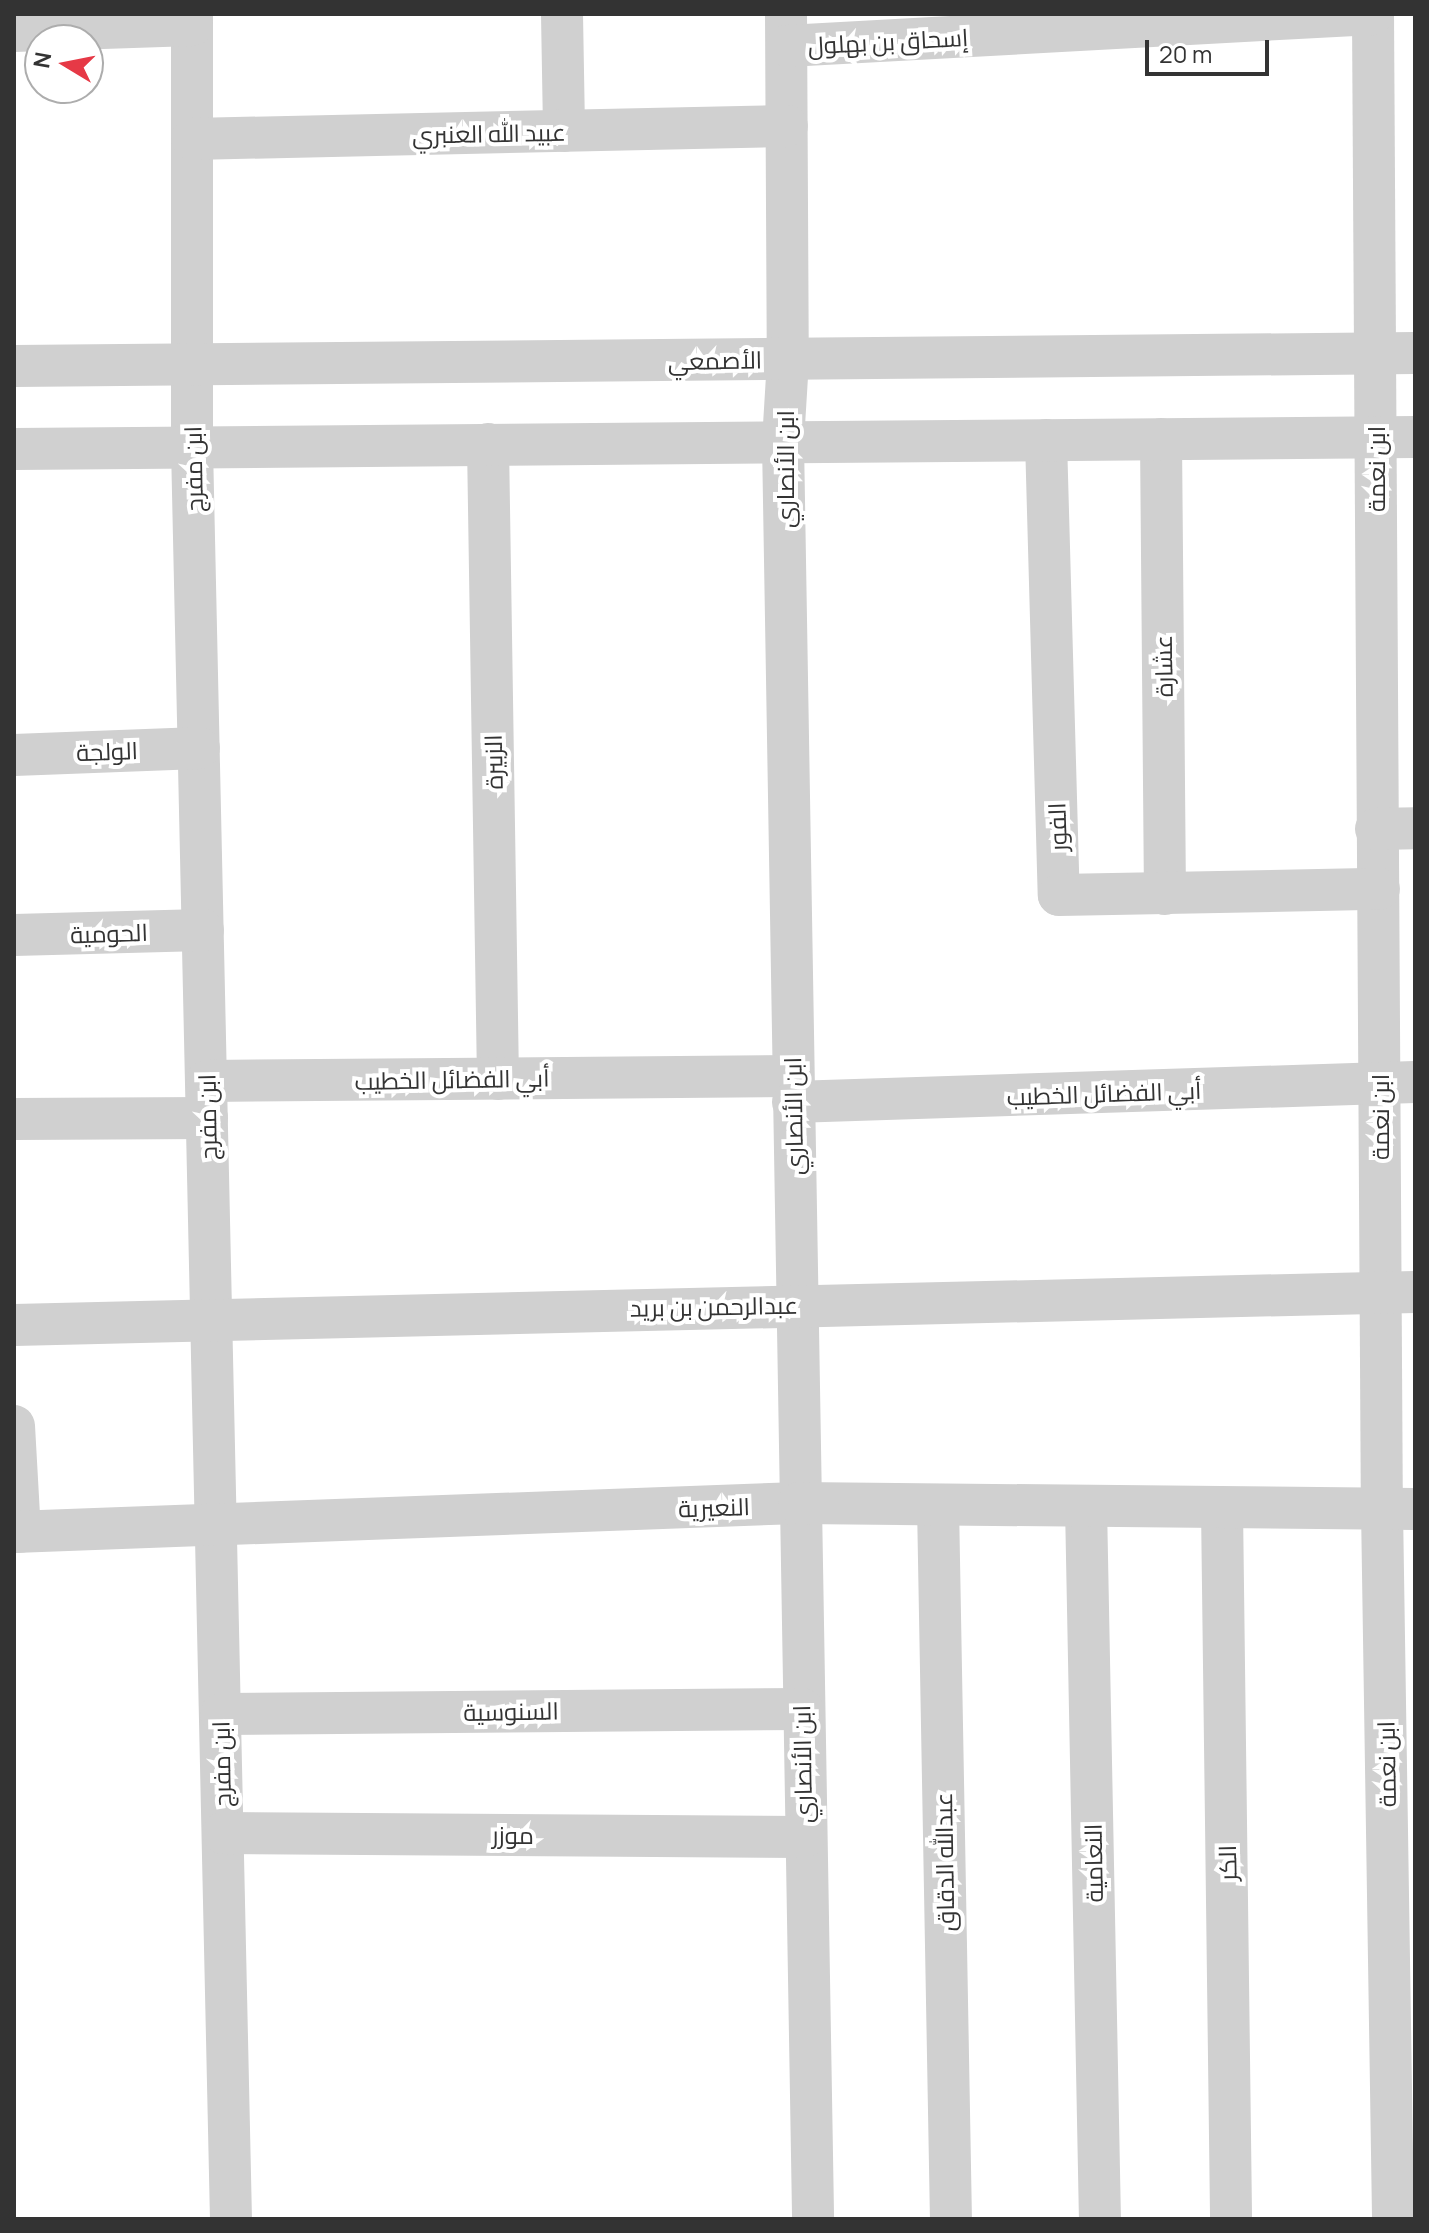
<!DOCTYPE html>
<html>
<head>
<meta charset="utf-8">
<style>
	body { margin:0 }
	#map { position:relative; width:1429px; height:2233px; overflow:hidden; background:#fff; font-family:Manrope,Cairo,sans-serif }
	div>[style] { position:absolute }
	.minor>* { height:42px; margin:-21px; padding:0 21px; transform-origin:21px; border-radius:21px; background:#d0d0d0 }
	span { translate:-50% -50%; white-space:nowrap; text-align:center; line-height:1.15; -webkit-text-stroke:8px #fff; paint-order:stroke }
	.street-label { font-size:24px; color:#333 }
	.frame { position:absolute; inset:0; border:16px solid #333; pointer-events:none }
	.north { position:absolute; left:24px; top:24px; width:80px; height:80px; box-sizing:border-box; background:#fff; border:2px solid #adadad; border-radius:50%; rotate:280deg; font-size:22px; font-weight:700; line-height:32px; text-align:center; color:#333 }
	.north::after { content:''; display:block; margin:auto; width:28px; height:36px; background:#e63946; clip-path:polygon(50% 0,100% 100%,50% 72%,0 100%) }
	.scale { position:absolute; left:1145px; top:40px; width:124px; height:36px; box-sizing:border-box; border:4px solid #333; border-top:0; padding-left:10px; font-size:24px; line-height:28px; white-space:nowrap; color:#333; -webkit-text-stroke:6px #fff; paint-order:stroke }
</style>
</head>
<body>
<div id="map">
	<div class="minor">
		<div style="left:192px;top:14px;width:433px;rotate:90deg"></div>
		<div style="left:192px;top:447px;width:1772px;rotate:88.74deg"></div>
		<div style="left:562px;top:14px;width:117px;rotate:89deg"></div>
		<div style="left:786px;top:14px;width:346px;rotate:89.7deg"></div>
		<div style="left:788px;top:360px;width:82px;rotate:93.5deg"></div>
		<div style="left:783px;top:442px;width:1777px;rotate:89.03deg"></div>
		<div style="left:1373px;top:14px;width:1495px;rotate:89.66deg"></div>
		<div style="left:1382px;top:1509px;width:710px;rotate:89.11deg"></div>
		<div style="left:14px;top:31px;width:178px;rotate:-1.9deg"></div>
		<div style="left:787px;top:46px;width:587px;rotate:-3.13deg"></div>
		<div style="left:192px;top:139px;width:595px;rotate:-1.25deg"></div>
		<div style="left:14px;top:366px;width:1401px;rotate:-0.53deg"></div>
		<div style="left:1161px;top:439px;width:455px;rotate:89.5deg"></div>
		<div style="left:1046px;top:440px;width:455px;rotate:88.4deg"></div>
		<div style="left:1059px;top:895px;width:320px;rotate:-1.1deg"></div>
		<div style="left:488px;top:444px;width:635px;rotate:89.1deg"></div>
		<div style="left:14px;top:449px;width:1401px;rotate:-0.49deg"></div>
		<div style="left:14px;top:755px;width:185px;rotate:-2.2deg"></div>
		<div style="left:1376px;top:829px;width:39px;rotate:-1deg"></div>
		<div style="left:14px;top:935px;width:189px;rotate:-1.5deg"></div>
		<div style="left:207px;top:1081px;width:586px;rotate:-0.49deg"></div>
		<div style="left:793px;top:1102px;width:622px;rotate:-1.84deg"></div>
		<div style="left:14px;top:1119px;width:193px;rotate:-0.3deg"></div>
		<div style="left:14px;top:1325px;width:1401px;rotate:-1.35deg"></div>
		<div style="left:14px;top:1426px;width:106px;rotate:86.8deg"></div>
		<div style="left:938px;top:1505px;width:714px;rotate:88.96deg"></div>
		<div style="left:1086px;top:1506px;width:713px;rotate:88.88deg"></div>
		<div style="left:1222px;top:1508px;width:711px;rotate:89.27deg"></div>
		<div style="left:14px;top:1532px;width:786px;rotate:-2.12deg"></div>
		<div style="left:799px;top:1503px;width:616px;rotate:0.56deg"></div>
		<div style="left:221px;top:1714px;width:581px;rotate:-0.49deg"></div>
		<div style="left:223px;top:1833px;width:581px;rotate:0.39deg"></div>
	</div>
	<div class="street-label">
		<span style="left:888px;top:41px;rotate:-3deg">إسحاق بن بهلول</span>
		<span style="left:489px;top:133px;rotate:-1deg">عبيد الله العنبري</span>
		<span style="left:715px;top:360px;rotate:-1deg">الأصمعي</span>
		<span style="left:193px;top:469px;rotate:-91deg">ابن مفرج</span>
		<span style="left:785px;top:469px;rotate:-90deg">ابن الأنصاري</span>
		<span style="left:1376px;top:469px;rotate:-90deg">ابن نعمة</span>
		<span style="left:1163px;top:666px;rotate:-91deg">عشارة</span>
		<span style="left:107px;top:751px;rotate:-2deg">الولجة</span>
		<span style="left:493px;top:762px;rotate:-91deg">الزبيرة</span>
		<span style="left:1057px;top:827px;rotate:-92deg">الفور</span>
		<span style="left:109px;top:933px;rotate:-2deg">الحومية</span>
		<span style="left:452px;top:1079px;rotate:-1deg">أبي الفضائل الخطيب</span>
		<span style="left:1104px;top:1093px;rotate:-2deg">أبي الفضائل الخطيب</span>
		<span style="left:793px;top:1116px;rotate:-91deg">ابن الأنصاري</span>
		<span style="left:207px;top:1117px;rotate:-91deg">ابن مفرج</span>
		<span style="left:1380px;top:1117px;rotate:-90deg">ابن نعمة</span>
		<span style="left:714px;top:1306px;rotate:-1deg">عبدالرحمن بن بريد</span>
		<span style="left:714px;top:1507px;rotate:-2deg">النعيرية</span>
		<span style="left:511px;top:1711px;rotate:-1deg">السنوسية</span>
		<span style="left:221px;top:1764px;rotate:-91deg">ابن مفرج</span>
		<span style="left:802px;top:1764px;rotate:-91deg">ابن الأنصاري</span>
		<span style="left:1386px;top:1764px;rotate:-91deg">ابن نعمة</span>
		<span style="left:513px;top:1835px">موزر</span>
		<span style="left:944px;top:1862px;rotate:-91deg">عبدالله الدقاق</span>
		<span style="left:1093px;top:1863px;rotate:-91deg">النعامية</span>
		<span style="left:1227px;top:1863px;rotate:-91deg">الكر</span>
	</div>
	<div class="frame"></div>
	<div class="north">N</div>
	<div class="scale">20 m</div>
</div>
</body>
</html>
